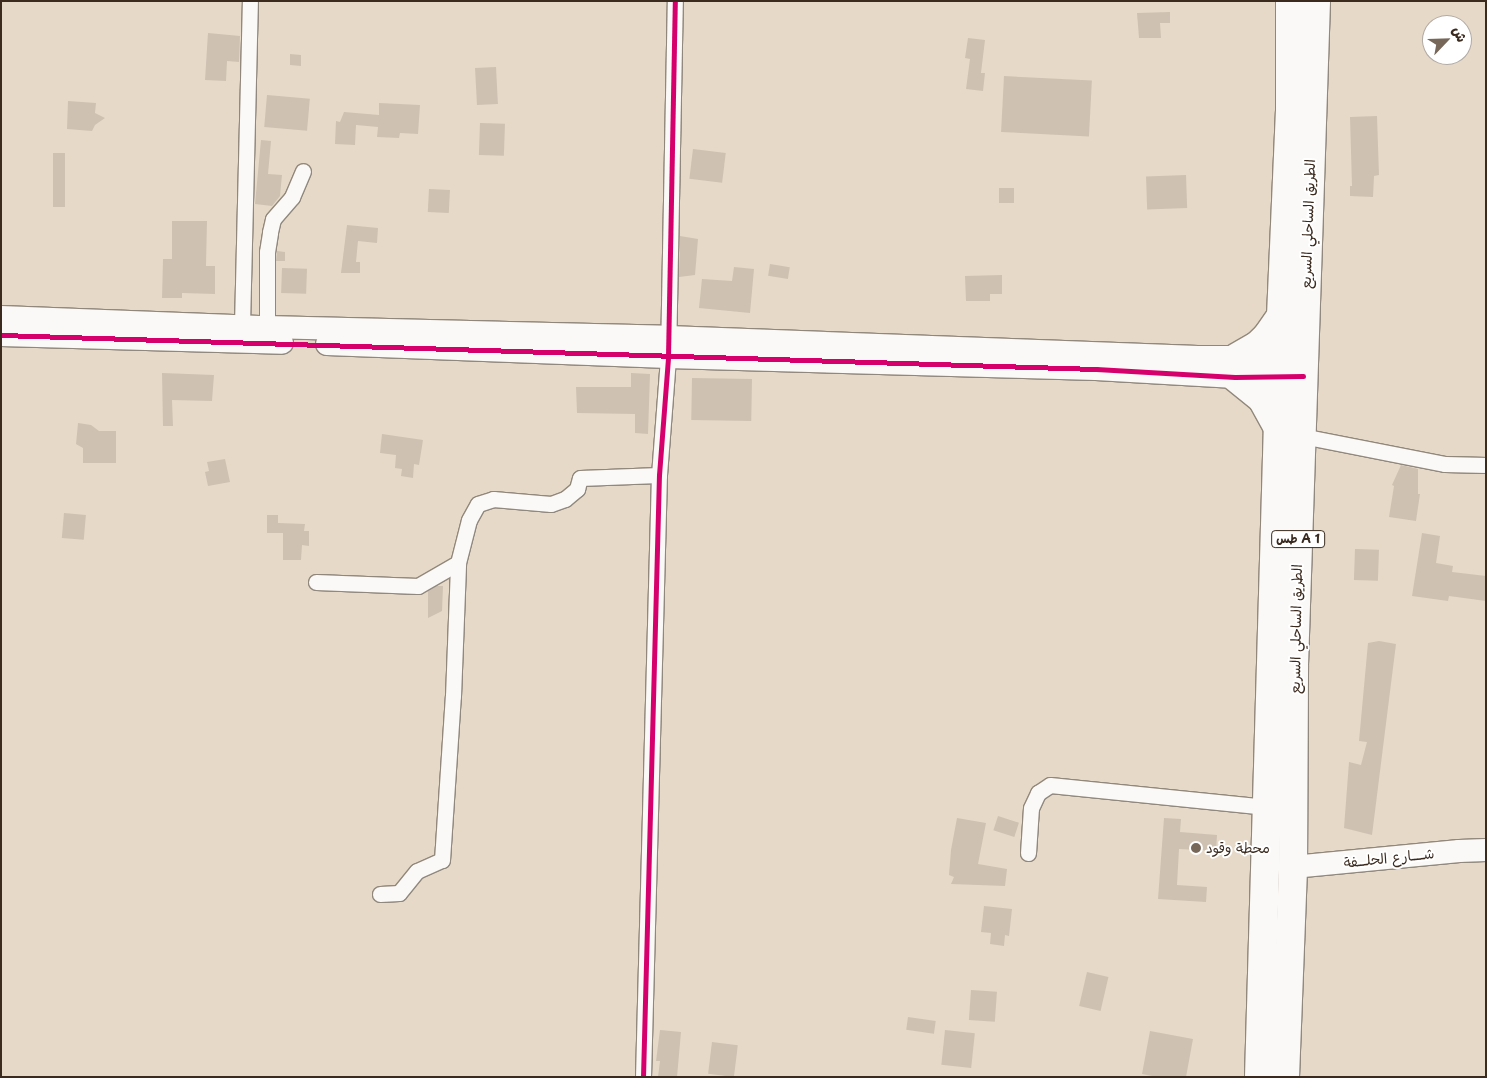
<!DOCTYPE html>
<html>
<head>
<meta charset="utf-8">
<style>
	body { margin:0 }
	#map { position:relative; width:1487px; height:1078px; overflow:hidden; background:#e6d9c7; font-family:"Playpen Sans","Playpen Sans Arabic",sans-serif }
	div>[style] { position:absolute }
	.building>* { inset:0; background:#cec1b2; transform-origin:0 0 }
	.roads { filter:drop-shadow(1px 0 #91887d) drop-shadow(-1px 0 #91887d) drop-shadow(0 1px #91887d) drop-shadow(0 -1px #91887d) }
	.street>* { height:15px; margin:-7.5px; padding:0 7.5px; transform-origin:7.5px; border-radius:7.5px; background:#fbf9f7 }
	.secondary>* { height:22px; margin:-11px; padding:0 11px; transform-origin:11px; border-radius:11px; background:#fbf9f7 }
	.highway>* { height:28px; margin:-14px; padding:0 14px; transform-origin:14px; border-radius:14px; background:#fbf9f7 }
	.cycleway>* { height:5px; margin:-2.5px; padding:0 2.5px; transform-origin:2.5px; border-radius:2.5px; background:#d6006c }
	.dots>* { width:14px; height:14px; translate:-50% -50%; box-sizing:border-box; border:2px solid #fff; border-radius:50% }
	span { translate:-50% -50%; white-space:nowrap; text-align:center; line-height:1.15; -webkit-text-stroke:4px #fff; paint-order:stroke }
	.shield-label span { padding:1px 4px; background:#fff; border:1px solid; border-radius:4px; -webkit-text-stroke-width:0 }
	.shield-label { font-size:12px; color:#3b2a1e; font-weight:700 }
	.street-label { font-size:14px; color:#3b2a1e }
	.poi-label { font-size:14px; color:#3b2a1e }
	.left { translate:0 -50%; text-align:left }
	.frame { position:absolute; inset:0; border:2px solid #3b2a1e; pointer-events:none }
	.north { position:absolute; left:1422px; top:15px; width:50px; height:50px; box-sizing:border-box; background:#fff; border:1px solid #b1aaa5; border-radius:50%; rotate:66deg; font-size:14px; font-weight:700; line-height:20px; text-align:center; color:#3b2a1e }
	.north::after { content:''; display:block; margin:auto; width:18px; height:22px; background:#776759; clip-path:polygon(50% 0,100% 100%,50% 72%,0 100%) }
</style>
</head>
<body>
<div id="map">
	<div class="building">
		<div style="clip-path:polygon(1170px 12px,1170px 23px,1160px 23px,1161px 38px,1139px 38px,1137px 13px)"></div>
		<div style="clip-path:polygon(208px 33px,240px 36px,239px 62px,227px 61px,226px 81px,205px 80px)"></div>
		<div style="clip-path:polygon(968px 38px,985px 40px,981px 73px,985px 73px,983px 91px,966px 89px,970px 59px,965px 58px)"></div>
		<div style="clip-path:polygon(290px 54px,301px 55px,301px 66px,290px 65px)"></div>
		<div style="left:496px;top:67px;width:37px;height:21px;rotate:87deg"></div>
		<div style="left:1004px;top:76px;width:88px;height:56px;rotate:3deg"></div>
		<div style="left:267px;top:95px;width:43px;height:32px;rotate:5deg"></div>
		<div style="clip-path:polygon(68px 101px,96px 103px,95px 113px,105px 118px,95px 125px,92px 131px,67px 129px)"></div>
		<div style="clip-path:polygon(379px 103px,420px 105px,418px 134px,400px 133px,399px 138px,377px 137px,378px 127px,356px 125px,355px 145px,335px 144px,336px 121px,340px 122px,344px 112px,379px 115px)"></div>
		<div style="clip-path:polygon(1377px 116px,1379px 175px,1374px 176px,1373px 197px,1350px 196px,1350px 186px,1352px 186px,1350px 117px)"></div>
		<div style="left:480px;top:123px;width:25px;height:32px;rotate:2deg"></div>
		<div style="clip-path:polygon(261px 140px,271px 141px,268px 174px,282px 175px,280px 196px,272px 206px,255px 204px)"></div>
		<div style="left:693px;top:149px;width:33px;height:30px;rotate:7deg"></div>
		<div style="left:53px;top:153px;width:12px;height:54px"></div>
		<div style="left:1186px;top:175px;width:33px;height:40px;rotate:88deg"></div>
		<div style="left:999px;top:188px;width:15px;height:15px"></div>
		<div style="left:429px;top:189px;width:21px;height:23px;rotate:3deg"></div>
		<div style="clip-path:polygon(172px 221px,207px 221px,206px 266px,215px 266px,215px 294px,182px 293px,182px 298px,162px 298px,163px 259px,172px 259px)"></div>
		<div style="clip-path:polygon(347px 225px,378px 228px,377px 243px,358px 241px,356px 262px,360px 262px,360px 273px,341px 273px)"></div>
		<div style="clip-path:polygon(680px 236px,698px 239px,695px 275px,679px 277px)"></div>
		<div style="clip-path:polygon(277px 251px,285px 252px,285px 261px,276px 261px)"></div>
		<div style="left:770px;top:264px;width:20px;height:12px;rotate:9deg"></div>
		<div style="clip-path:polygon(734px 267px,754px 269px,750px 313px,699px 308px,702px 279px,732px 281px)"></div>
		<div style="left:282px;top:268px;width:25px;height:25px;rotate:2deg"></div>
		<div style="clip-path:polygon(1002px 275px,1002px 294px,990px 294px,990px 301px,966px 301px,965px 276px)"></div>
		<div style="clip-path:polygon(162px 373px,214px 375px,212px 401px,172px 400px,173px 426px,163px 426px)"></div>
		<div style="clip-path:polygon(631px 373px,650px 374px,648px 434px,635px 433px,635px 414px,577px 413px,576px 387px,631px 387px)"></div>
		<div style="left:692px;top:378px;width:60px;height:42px;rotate:1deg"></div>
		<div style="clip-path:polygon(78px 423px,91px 425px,99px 431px,116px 431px,116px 463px,83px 463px,83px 448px,76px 444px)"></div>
		<div style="clip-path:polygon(382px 434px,423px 440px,419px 465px,414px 464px,413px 478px,401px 476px,402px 469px,395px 468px,396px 455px,380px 453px)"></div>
		<div style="clip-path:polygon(225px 459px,230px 482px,208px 486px,205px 472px,209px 471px,207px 462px)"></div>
		<div style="clip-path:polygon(1401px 465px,1418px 469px,1418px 494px,1420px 494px,1416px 521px,1389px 517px,1394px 486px,1392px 485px)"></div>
		<div style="left:64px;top:513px;width:22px;height:25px;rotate:5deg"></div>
		<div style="clip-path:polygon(267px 515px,278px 515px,278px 523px,305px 524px,304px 531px,309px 531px,309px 546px,302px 545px,301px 560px,283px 560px,283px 533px,267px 533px)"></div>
		<div style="clip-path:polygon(1422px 533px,1440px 536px,1436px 563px,1453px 566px,1452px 572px,1486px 576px,1486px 601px,1449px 596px,1448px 601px,1412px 596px)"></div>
		<div style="left:1355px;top:549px;width:24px;height:31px;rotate:2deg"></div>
		<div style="clip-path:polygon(436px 586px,443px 586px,442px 611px,428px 618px,428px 591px)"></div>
		<div style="clip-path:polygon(1379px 641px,1396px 644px,1372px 835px,1344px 828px,1349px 762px,1361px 765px,1367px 742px,1359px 741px,1368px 643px)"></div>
		<div style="left:998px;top:816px;width:22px;height:15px;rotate:18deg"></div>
		<div style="clip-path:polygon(957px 818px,986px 823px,978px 864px,1007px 869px,1005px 886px,951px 884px,954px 877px,949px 875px,951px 850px)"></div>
		<div style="clip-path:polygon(1164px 818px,1181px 819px,1180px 832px,1217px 835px,1216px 851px,1179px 849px,1177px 885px,1207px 887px,1206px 902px,1158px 899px)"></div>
		<div style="clip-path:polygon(984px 906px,1012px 909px,1009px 936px,1005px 935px,1004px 946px,990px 944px,991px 933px,981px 932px)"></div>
		<div style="left:1087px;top:972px;width:22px;height:35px;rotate:13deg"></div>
		<div style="left:971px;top:990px;width:26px;height:30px;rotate:4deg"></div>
		<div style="left:908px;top:1017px;width:28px;height:13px;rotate:8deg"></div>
		<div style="clip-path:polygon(660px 1030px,681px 1032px,677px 1077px,658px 1077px,660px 1061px,656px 1061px)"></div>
		<div style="left:945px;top:1030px;width:30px;height:35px;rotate:6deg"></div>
		<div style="clip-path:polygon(1150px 1031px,1193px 1039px,1186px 1077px,1157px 1077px,1142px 1074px)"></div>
		<div style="left:712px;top:1042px;width:26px;height:32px;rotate:7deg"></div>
	</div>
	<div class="roads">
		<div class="street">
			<div style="left:242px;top:325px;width:324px;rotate:-88.6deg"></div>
			<div style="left:267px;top:336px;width:84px;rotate:-90deg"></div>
			<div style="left:267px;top:252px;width:20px;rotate:-81deg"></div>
			<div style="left:270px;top:232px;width:13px;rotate:-77deg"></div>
			<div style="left:273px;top:219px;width:29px;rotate:-49deg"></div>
			<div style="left:292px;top:197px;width:28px;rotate:-67deg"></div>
			<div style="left:1302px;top:436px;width:146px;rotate:11.1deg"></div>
			<div style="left:1445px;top:464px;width:41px;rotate:1.4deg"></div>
			<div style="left:316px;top:582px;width:102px;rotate:2.2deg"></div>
			<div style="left:418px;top:586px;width:46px;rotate:-29.9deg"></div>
			<div style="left:1028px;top:853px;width:45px;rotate:-86.2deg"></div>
			<div style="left:1031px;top:808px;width:17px;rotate:-65deg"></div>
			<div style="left:1038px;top:793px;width:14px;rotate:-34deg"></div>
			<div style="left:1050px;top:785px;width:218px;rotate:5.8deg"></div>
			<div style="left:380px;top:894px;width:19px;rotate:-3deg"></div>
			<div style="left:399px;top:893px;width:28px;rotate:-51deg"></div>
			<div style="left:417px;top:871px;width:27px;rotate:-24deg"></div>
			<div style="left:442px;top:860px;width:164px;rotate:-86.2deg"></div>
			<div style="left:453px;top:696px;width:133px;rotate:-87.8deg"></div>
			<div style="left:458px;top:563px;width:44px;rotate:-75.7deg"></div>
			<div style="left:469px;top:520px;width:18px;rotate:-61deg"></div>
			<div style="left:478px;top:504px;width:16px;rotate:-18deg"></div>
			<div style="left:493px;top:499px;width:58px;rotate:4.9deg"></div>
			<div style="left:551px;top:504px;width:15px;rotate:-20deg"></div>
			<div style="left:565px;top:499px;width:16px;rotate:-40deg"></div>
			<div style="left:577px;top:489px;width:11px;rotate:-75deg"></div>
			<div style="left:580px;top:478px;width:79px;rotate:-2.2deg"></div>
			<div style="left:643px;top:1077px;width:602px;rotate:-88.48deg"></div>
			<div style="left:659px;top:475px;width:118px;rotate:-85.6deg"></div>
			<div style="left:668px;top:357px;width:356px;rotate:-88.9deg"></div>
		</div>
		<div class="secondary">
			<div style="left:1px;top:317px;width:265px;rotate:2.2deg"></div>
			<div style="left:266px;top:327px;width:402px;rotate:1.4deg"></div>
			<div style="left:668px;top:337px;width:530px;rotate:2.16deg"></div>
			<div style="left:1198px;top:357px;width:99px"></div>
			<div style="left:1px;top:335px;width:281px;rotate:1.6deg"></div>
			<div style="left:327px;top:344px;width:341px;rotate:2.2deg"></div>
			<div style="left:668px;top:357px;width:428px;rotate:1.6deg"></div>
			<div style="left:1096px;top:369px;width:139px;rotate:3.3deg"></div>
			<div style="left:1235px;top:377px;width:62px;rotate:-0.9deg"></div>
			<div style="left:1293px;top:867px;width:167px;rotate:-5.5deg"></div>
			<div style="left:1459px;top:851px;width:27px;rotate:-2deg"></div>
		</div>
		<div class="highway">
			<div style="left:1237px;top:357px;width:24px;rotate:-30deg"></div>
			<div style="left:1258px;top:345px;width:13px;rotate:-45deg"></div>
			<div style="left:1267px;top:336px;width:24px;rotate:-55deg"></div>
			<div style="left:1235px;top:377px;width:35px;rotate:39deg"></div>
			<div style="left:1262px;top:399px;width:33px;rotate:61deg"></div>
			<div style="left:1259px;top:1077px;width:761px;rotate:-88.34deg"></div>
			<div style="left:1281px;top:316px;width:204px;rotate:-87.5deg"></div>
			<div style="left:1290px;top:112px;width:111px;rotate:-90deg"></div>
			<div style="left:1285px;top:1077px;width:210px;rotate:-87.8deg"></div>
			<div style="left:1293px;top:867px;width:202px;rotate:-89.7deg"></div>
			<div style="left:1294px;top:665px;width:664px;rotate:-88.1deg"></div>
		</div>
	</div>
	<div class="cycleway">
		<div style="left:1px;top:335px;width:1096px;rotate:1.78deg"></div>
		<div style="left:1096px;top:369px;width:139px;rotate:3.3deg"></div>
		<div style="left:1235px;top:377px;width:68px;rotate:-0.8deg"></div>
		<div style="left:643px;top:1077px;width:602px;rotate:-88.48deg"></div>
		<div style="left:659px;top:475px;width:118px;rotate:-85.6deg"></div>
		<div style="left:668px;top:357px;width:356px;rotate:-88.9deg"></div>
	</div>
	<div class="dots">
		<div style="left:1196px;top:848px;background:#776759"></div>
	</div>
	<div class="shield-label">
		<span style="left:1298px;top:539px">طس A 1</span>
	</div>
	<div class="street-label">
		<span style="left:1308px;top:224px;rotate:-88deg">الطريق الساحلي السريع</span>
		<span style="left:1296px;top:629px;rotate:-89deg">الطريق الساحلي السريع</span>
		<span style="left:1389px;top:858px;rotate:-6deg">شــــارع الحلـــفة</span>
	</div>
	<div class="poi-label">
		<span class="left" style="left:1206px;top:848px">محطة وقود</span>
	</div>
	<div class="frame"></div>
	<div class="north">ش</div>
</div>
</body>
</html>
